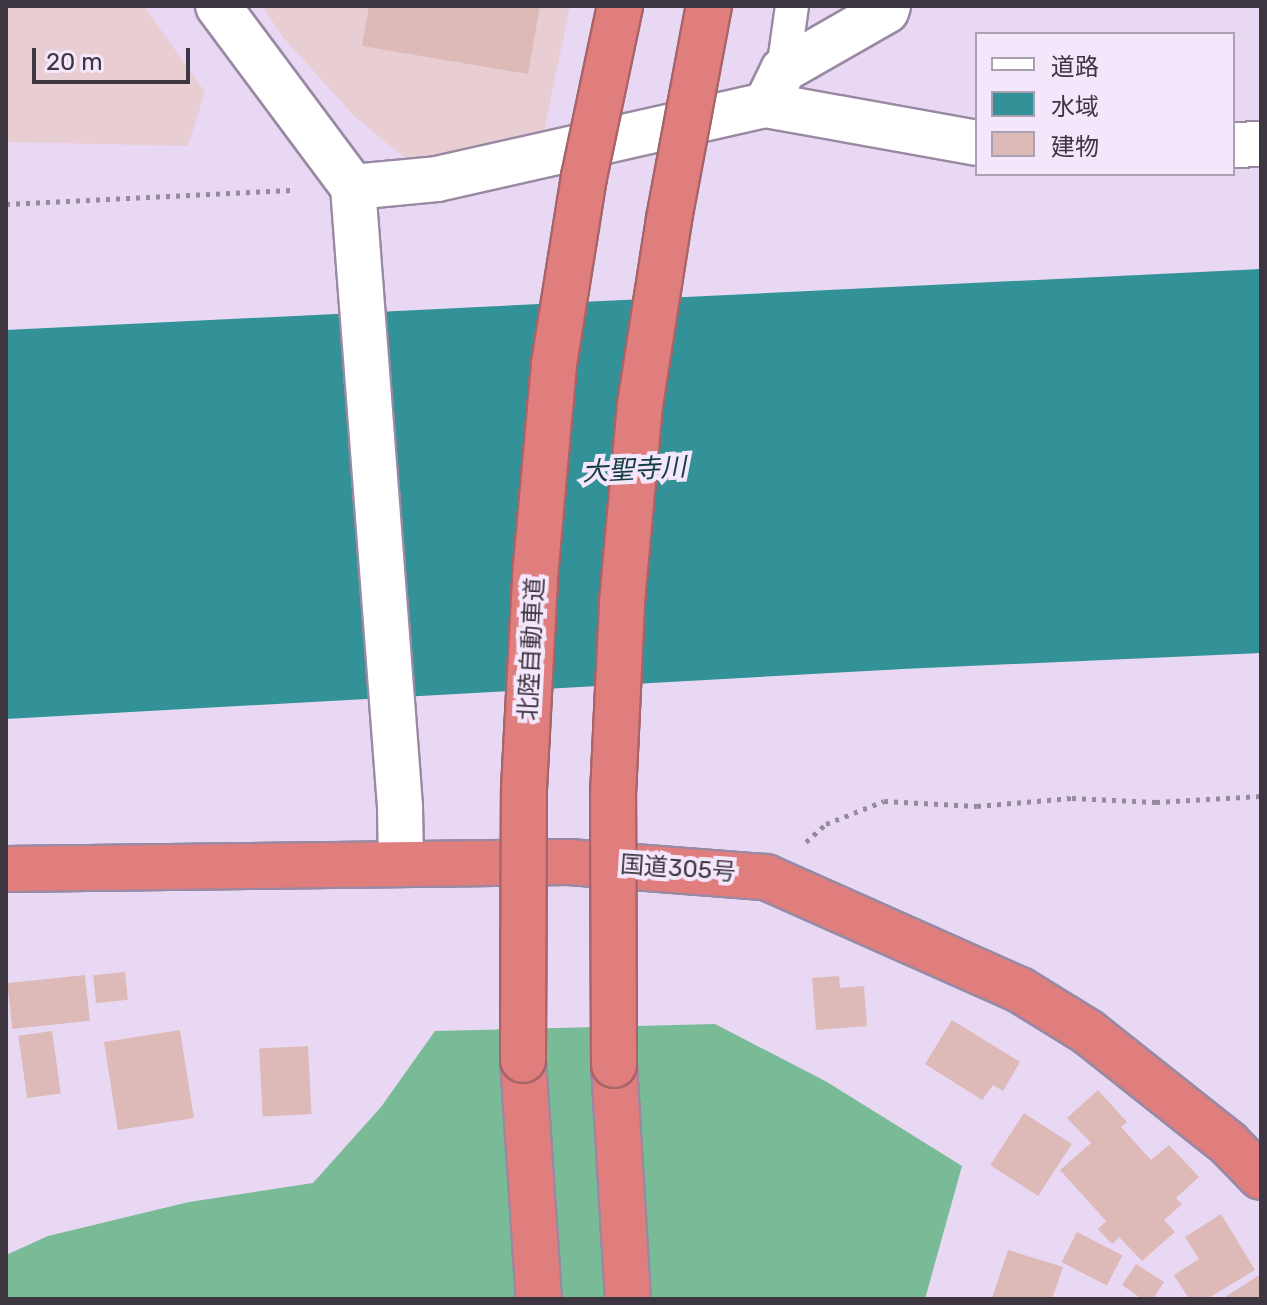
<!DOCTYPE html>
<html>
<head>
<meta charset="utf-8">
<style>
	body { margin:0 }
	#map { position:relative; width:1267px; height:1305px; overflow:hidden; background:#e9d8f3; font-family:Rubik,"Noto Sans JP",sans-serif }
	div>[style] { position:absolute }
	.industrial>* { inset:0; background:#e8ced3 }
	.forest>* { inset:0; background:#79bb96 }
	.water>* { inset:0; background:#339297 }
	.building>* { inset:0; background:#ddbab7; transform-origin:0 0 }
	.path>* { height:5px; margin-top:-2.5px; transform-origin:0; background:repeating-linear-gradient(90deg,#968a9d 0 4px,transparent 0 10px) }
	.roads { filter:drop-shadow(2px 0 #9989a2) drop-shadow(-2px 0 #9989a2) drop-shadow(0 2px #9989a2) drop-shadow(0 -2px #9989a2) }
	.lane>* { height:32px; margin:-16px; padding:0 16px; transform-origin:16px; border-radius:16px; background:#fff }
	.street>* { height:44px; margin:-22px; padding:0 22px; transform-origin:22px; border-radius:22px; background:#fff }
	.highway>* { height:44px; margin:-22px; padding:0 22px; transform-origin:22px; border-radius:22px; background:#e07e7e }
	.bridges { filter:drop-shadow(2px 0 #a76569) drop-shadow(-2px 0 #a76569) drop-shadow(0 2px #a76569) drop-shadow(0 -2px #a76569) }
	.highway-bridge>* { height:44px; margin:-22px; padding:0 22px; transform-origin:22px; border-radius:22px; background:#e07e7e }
	span { translate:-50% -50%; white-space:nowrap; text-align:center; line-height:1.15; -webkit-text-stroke:8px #f4e7fc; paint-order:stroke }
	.street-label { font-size:24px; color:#3d3641 }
	.water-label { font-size:26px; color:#113d3f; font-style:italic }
	.frame { position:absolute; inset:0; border:8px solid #3d3641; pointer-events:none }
	.legend { position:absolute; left:975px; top:32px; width:260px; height:144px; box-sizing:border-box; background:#f4e7fc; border:2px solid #aba0b1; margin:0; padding:10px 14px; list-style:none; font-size:24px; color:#3d3641 }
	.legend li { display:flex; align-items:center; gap:16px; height:40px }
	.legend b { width:40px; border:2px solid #aba0b1 }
	.scale { position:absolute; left:32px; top:48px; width:158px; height:36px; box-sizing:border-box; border:4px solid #3d3641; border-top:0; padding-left:10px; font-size:24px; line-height:28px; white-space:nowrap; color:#3d3641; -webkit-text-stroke:6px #f4e7fc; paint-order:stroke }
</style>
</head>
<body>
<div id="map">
	<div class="industrial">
		<div style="clip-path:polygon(6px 6px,144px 6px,205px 92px,188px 146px,6px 142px)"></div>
		<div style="clip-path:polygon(262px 6px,570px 6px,544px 131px,485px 148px,410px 162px,354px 116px,283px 37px)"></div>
	</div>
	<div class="forest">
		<div style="clip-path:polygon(715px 1024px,827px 1082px,962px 1166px,925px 1299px,6px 1299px,6px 1255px,48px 1236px,189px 1202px,313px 1183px,381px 1107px,435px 1031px)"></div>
	</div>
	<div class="water">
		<div style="clip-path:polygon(1261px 269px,1261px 653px,903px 669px,6px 719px,6px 330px)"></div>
	</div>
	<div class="building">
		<div style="clip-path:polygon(369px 6px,540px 6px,528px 74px,362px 46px)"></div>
		<div style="left:125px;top:972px;width:28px;height:32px;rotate:84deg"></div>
		<div style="left:85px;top:975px;width:46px;height:78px;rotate:84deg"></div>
		<div style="clip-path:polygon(839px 976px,840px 988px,864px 986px,867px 1026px,816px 1030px,812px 978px)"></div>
		<div style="clip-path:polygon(952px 1020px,1020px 1062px,1003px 1091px,993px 1085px,982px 1100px,925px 1064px)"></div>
		<div style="left:180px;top:1030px;width:89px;height:77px;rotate:81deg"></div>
		<div style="left:52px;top:1031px;width:63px;height:34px;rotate:82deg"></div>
		<div style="left:308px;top:1046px;width:68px;height:49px;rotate:87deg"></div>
		<div style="clip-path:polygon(1098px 1090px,1127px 1122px,1121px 1127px,1151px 1160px,1169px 1145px,1199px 1177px,1176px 1198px,1182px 1204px,1164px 1220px,1175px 1232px,1142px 1261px,1119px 1237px,1112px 1244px,1098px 1229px,1106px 1221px,1060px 1170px,1091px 1143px,1067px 1118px)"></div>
		<div style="left:1024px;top:1113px;width:57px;height:62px;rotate:33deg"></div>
		<div style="clip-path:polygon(1221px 1214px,1255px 1270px,1207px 1299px,1189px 1299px,1174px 1275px,1199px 1259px,1185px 1237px)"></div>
		<div style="left:1077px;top:1232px;width:51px;height:34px;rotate:27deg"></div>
		<div style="clip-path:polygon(1008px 1250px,1063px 1267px,1052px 1299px,992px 1298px)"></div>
		<div style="clip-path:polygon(1136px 1264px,1164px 1282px,1153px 1299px,1142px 1299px,1122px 1285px)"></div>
		<div style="clip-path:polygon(1261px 1274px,1261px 1299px,1222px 1299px)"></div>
	</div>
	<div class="path">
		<div style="left:6px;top:204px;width:286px;rotate:-2.8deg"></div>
		<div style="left:806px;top:842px;width:27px;rotate:-42deg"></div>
		<div style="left:826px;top:824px;width:62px;rotate:-21.6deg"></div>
		<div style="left:884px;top:801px;width:93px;rotate:3.1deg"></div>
		<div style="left:977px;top:806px;width:95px;rotate:-4.8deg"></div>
		<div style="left:1072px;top:798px;width:84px;rotate:2.7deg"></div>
		<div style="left:1156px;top:802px;width:105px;rotate:-3.3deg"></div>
	</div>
	<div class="roads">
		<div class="lane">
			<div style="left:783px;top:70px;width:65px;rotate:-82deg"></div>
		</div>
		<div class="street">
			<div style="left:218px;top:6px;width:226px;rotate:53.3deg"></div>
			<div style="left:353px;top:187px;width:622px;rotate:85.66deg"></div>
			<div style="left:400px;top:807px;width:55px;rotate:89deg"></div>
			<div style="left:766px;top:105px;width:39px;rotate:-64deg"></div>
			<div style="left:783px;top:70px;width:119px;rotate:-29.8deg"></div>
			<div style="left:886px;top:11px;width:5px;rotate:-68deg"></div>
			<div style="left:1233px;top:145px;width:28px;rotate:-2deg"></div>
			<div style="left:353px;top:187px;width:84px;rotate:-5.4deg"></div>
			<div style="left:437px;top:179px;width:337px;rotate:-12.7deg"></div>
			<div style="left:766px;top:105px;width:214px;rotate:10.2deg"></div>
		</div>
		<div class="highway">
			<div style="left:6px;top:869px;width:563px;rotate:-0.71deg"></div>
			<div style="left:569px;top:862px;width:198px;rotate:4.4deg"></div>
			<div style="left:766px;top:877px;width:278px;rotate:24deg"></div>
			<div style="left:1020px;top:990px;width:80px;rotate:31.7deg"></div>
			<div style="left:1088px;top:1032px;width:179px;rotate:38.4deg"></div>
			<div style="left:1228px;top:1143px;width:47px;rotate:45.9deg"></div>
			<div style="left:523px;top:1060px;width:240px;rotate:86.2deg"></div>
			<div style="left:614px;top:1065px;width:234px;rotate:86.6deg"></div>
		</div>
	</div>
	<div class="bridges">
		<div class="highway-bridge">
			<div style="left:523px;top:1060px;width:271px;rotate:-89.8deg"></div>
			<div style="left:524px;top:789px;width:212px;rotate:-87deg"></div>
			<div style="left:535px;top:577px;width:214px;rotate:-84.9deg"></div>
			<div style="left:554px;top:364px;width:189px;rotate:-80.9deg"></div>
			<div style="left:584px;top:177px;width:175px;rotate:-78.1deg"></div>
			<div style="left:614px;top:1065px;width:270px;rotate:-90.2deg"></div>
			<div style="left:613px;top:795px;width:193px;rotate:-87.3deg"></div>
			<div style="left:622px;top:602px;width:198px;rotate:-84.8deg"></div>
			<div style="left:640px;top:405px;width:188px;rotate:-81.1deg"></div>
			<div style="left:669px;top:219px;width:217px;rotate:-79.4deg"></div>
		</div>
	</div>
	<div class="street-label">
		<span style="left:532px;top:649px;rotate:-87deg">北陸自動車道</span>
		<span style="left:678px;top:869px;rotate:4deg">国道305号</span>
	</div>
	<div class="water-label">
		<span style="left:634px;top:470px;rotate:-3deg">大聖寺川</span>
	</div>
	<div class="frame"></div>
	<ul class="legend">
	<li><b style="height:10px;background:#fff"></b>道路</li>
	<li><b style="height:22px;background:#339297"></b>水域</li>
	<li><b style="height:22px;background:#ddbab7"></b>建物</li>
	</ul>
	<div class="scale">20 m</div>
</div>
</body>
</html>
